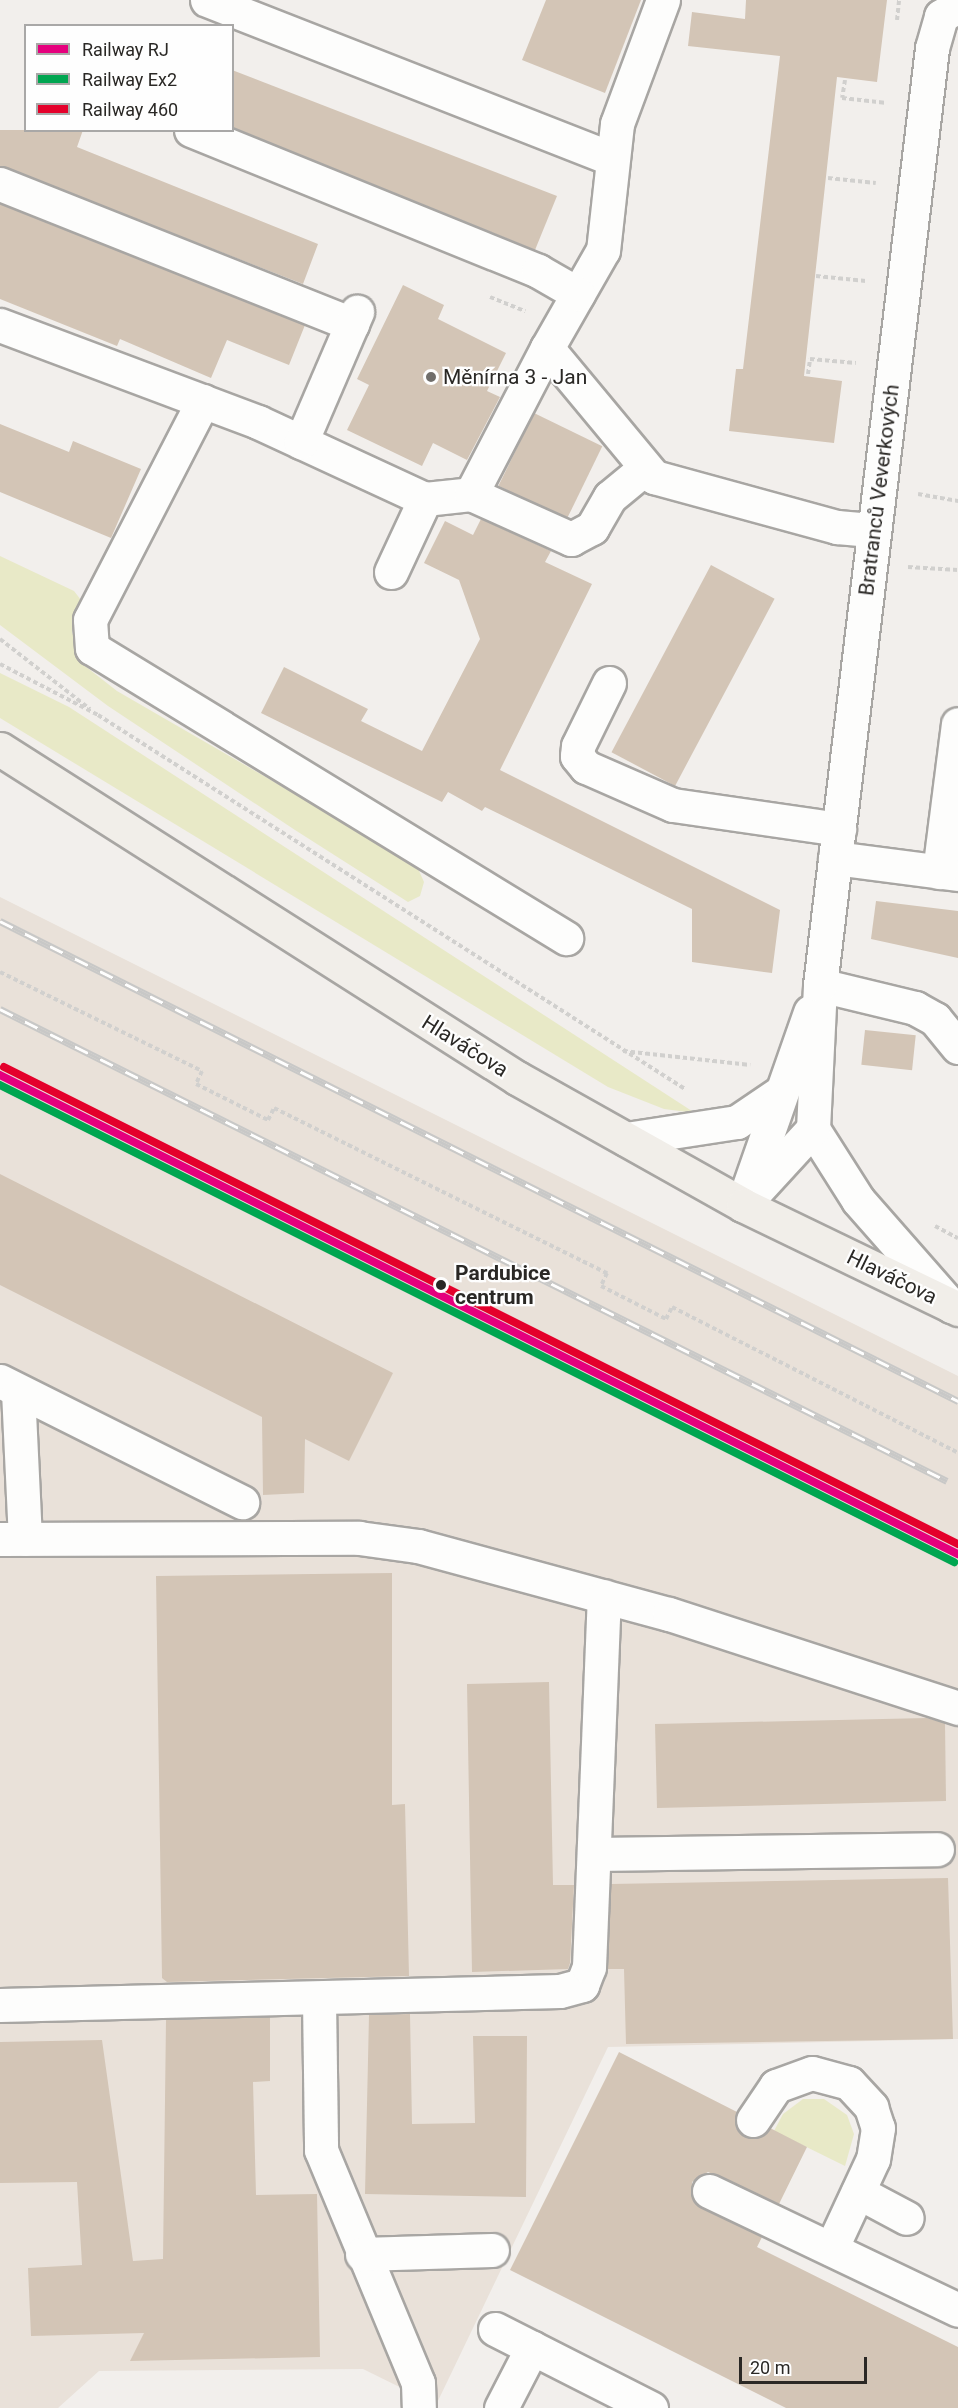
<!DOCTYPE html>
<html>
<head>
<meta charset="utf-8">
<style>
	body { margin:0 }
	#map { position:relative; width:958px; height:2408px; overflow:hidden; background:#f2efec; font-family:Roboto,sans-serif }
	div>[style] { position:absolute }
	.built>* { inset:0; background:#e9e1d9 }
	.green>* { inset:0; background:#e8e9c7 }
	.building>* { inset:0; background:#d3c5b6; transform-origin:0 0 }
	.path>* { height:4px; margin-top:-2px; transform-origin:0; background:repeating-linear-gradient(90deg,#d1d0ce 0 4.5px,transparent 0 7.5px) }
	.roads { filter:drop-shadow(2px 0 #a8a6a3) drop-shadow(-2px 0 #a8a6a3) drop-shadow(0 2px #a8a6a3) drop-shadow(0 -2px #a8a6a3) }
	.minor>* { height:33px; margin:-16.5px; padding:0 16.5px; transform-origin:16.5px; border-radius:16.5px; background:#fdfdfc }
	.major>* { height:33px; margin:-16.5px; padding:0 16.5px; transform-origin:16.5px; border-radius:16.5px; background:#f1eee9 }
	.rail>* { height:7px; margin-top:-3.5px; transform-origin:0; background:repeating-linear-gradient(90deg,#fefefe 0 14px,#c8c8c7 0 28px); box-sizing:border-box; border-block:2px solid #c8c8c7 }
	.rail-1>* { height:8px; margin:-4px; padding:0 4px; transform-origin:4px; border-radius:4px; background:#e5007d }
	.rail-2>* { height:8px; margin:-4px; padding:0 4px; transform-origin:4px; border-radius:4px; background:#00a651 }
	.rail-3>* { height:8px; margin:-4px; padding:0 4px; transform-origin:4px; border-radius:4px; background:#e4002b }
	.dots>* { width:16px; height:16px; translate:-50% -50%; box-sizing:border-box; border:3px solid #fefefe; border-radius:50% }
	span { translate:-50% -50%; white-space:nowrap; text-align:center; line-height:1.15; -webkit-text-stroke:4.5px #fefefe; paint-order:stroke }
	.poi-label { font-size:21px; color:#2a2825 }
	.left { translate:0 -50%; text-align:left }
	.street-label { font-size:21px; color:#2a2825 }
	.stop-label { font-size:21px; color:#2a2825; font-weight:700 }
	.legend { position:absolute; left:24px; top:24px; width:210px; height:108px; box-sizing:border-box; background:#fefefe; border:2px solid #a9a8a7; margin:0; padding:8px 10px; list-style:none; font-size:18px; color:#2a2825 }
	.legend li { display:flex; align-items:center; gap:12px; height:30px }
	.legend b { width:30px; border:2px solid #a9a8a7 }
	.scale { position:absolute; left:739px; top:2357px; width:128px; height:27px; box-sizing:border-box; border:3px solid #2a2825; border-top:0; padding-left:8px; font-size:18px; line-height:21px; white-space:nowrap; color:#2a2825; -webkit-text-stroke:4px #fefefe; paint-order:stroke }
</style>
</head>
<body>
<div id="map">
	<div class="built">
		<div style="clip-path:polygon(0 897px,958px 1376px,958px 2039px,608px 2047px,436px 2405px,363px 2369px,99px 2371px,58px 2408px,0 2408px)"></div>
	</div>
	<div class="green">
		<div style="clip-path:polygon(0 556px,74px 591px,81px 600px,72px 632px,85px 666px,117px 691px,416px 864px,424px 882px,420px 896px,408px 902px,295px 830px,108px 706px,0 625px)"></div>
		<div style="clip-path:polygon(0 673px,69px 707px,695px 1113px,664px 1109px,608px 1087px,0 718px)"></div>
		<div style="clip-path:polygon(803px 2099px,824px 2099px,847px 2115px,854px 2134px,845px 2166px,774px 2131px,783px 2114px)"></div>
	</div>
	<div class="building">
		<div style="clip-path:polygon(546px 0,641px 0,605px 93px,522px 60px)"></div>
		<div style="clip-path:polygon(746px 0,887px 0,877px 82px,837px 77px,804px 376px,842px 381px,834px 443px,729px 431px,736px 369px,743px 369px,780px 56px,688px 46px,692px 12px,745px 19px)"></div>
		<div style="clip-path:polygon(232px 70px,557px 196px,535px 250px,232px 127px)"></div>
		<div style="clip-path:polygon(0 130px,83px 130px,77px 147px,318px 244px,303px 284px,0 166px)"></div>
		<div style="clip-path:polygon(0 204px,305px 325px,289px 365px,227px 340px,211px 378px,120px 339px,117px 346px,0 299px)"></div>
		<div style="clip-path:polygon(403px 285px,444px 305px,438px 319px,506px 353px,487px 391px,500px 397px,467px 460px,433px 443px,422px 466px,347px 430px,369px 385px,357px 379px)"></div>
		<div style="left:534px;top:413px;width:76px;height:81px;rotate:26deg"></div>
		<div style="clip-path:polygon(0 424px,69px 452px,73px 441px,141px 469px,111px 538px,0 492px)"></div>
		<div style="clip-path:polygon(481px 519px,551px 551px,545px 562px,592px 584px,500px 770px,780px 910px,772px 973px,692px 962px,692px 909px,485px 807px,482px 811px,448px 792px,442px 802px,261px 713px,284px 667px,368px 709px,361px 721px,422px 751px,480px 639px,459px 580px,424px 563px,445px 521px,473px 535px)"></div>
		<div style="left:711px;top:565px;width:72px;height:212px;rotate:28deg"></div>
		<div style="clip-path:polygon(876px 901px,958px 911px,958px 958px,871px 939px)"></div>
		<div style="left:865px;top:1030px;width:51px;height:35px;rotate:6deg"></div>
		<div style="clip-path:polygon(0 1174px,393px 1373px,349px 1461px,305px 1439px,304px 1493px,263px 1495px,262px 1417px,0 1285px)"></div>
		<div style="clip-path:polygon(392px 1573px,392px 1805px,405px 1804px,409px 1976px,167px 1982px,162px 1978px,156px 1576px)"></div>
		<div style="clip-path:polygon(549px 1682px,553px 1885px,574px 1885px,570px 1963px,568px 1969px,472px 1972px,467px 1684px)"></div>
		<div style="clip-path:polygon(927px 1718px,945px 1723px,946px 1801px,657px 1808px,655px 1724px)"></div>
		<div style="clip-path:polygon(948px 1878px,953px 2039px,626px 2044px,624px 1969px,608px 1969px,611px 1884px)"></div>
		<div style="clip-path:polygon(410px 2014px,412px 2124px,475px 2123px,473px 2036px,527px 2036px,526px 2197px,365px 2194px,369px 2015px)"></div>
		<div style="clip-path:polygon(270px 2017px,270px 2081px,253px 2082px,256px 2195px,317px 2194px,320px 2357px,130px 2361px,144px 2333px,31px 2336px,28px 2268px,82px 2265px,77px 2182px,0 2183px,0 2042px,102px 2040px,133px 2261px,163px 2259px,166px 2020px)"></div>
		<div style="clip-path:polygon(619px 2052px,737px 2112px,736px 2128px,743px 2136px,761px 2137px,770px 2128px,807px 2147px,779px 2204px,708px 2172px,692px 2182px,693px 2201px,762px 2237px,757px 2247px,958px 2347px,958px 2408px,786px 2408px,510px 2270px)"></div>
	</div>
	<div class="path">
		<div style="left:897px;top:20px;width:20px;rotate:-84deg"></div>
		<div style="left:845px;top:80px;width:18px;rotate:99deg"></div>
		<div style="left:842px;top:98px;width:45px;rotate:6.3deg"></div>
		<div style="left:828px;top:178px;width:48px;rotate:5.9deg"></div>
		<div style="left:816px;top:276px;width:50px;rotate:5.7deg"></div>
		<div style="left:490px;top:297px;width:38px;rotate:22deg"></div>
		<div style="left:808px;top:374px;width:15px;rotate:-82deg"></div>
		<div style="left:810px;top:359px;width:46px;rotate:5deg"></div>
		<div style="left:918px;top:494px;width:41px;rotate:9.9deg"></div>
		<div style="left:908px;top:567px;width:50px;rotate:3.4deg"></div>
		<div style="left:0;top:639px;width:114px;rotate:37.9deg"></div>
		<div style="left:0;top:664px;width:110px;rotate:27.5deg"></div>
		<div style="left:98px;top:715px;width:696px;rotate:32.5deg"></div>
		<div style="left:0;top:972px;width:225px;rotate:26.1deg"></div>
		<div style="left:202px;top:1071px;width:14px;rotate:115deg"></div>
		<div style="left:196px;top:1084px;width:80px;rotate:26.6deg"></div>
		<div style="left:268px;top:1120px;width:13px;rotate:-63deg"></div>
		<div style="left:274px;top:1108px;width:372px;rotate:26.4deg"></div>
		<div style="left:607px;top:1273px;width:14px;rotate:115deg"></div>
		<div style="left:601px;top:1286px;width:73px;rotate:26.9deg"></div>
		<div style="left:666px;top:1319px;width:13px;rotate:-63deg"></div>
		<div style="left:672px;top:1307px;width:321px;rotate:27deg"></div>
		<div style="left:623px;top:1051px;width:128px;rotate:6.3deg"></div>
		<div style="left:935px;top:1226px;width:26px;rotate:28deg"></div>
	</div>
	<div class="roads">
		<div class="minor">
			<div style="left:207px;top:0;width:434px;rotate:21.4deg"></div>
			<div style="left:663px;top:0;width:132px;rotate:110.4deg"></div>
			<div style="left:617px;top:124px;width:127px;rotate:96.3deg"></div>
			<div style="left:603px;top:250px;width:113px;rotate:119.7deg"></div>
			<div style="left:547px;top:348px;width:168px;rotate:50.3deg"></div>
			<div style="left:654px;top:477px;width:190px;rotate:15.3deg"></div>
			<div style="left:837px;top:527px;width:37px;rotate:5deg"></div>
			<div style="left:191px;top:130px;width:375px;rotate:22.1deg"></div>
			<div style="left:538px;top:271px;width:46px;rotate:29.9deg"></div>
			<div style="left:0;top:184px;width:379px;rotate:21.7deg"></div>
			<div style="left:0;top:325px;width:276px;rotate:20.6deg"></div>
			<div style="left:258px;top:422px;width:184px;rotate:24.8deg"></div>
			<div style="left:425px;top:499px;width:46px;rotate:-6.2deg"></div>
			<div style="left:547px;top:348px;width:165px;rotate:117.5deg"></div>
			<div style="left:471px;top:494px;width:110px;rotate:24.2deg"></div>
			<div style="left:571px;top:539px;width:24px;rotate:-28deg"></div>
			<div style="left:592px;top:528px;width:36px;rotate:-60deg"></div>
			<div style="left:610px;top:497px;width:44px;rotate:-39.5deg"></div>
			<div style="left:203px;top:401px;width:246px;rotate:117.3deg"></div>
			<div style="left:90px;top:620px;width:28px;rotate:86deg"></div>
			<div style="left:92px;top:648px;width:556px;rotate:31.46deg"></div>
			<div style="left:301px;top:442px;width:142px;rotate:-66.7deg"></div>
			<div style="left:391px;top:572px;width:81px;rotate:-65deg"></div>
			<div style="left:609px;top:683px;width:70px;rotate:116.2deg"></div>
			<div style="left:578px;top:746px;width:10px;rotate:96deg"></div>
			<div style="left:577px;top:756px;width:14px;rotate:51deg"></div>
			<div style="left:586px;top:767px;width:95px;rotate:23.6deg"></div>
			<div style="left:673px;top:805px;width:168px;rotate:8.2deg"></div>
			<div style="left:835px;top:858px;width:124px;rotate:7.4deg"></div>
			<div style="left:939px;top:872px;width:149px;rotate:-82.7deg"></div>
			<div style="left:820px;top:985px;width:98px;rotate:13.6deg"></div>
			<div style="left:915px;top:1008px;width:23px;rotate:29deg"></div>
			<div style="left:935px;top:1019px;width:36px;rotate:51deg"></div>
			<div style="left:813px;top:1129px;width:84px;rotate:57.6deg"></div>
			<div style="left:858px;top:1200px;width:141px;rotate:48.7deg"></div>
			<div style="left:626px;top:1139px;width:112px;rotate:-8.7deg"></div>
			<div style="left:737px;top:1122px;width:50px;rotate:-34.3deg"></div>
			<div style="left:746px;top:1195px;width:194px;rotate:-70.7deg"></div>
			<div style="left:743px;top:1205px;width:103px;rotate:-47.4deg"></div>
			<div style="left:813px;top:1129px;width:144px;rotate:-87.2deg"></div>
			<div style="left:820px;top:985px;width:944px;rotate:-83.18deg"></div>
			<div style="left:932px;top:48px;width:33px;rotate:-74deg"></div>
			<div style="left:941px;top:16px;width:20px;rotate:-30deg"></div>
			<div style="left:0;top:1381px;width:271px;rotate:26.6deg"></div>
			<div style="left:18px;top:1391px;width:148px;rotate:87.3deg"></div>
			<div style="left:0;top:1539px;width:359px;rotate:-0.2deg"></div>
			<div style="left:359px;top:1538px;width:60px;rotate:7.7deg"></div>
			<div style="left:418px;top:1546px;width:260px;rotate:15.2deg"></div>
			<div style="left:669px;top:1614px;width:304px;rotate:18deg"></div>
			<div style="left:594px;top:1854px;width:343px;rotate:-0.8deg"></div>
			<div style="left:319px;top:1999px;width:151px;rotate:89.2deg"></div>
			<div style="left:321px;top:2150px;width:252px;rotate:67.4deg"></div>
			<div style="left:418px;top:2383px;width:25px;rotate:88deg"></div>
			<div style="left:0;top:2005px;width:560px;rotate:-1.43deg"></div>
			<div style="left:560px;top:1991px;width:23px;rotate:-15deg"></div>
			<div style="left:582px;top:1985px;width:19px;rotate:-69deg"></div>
			<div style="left:589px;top:1967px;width:371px;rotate:-87.7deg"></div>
			<div style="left:753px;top:2120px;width:41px;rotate:-55.9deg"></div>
			<div style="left:776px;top:2086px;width:38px;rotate:-20deg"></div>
			<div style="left:812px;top:2073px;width:38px;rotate:15deg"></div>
			<div style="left:849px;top:2083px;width:33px;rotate:47deg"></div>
			<div style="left:871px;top:2107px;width:22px;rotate:72deg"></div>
			<div style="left:878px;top:2128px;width:31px;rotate:99deg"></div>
			<div style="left:873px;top:2159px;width:99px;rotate:115deg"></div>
			<div style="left:709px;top:2191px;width:276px;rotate:25.5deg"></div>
			<div style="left:858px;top:2192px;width:55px;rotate:28deg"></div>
			<div style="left:362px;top:2254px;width:130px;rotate:-1.8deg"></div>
			<div style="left:495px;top:2329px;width:175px;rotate:26.9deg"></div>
			<div style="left:501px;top:2408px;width:68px;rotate:-62.7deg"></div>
		</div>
		<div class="major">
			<div style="left:0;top:749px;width:613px;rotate:32.47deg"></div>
			<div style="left:517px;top:1078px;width:259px;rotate:29.3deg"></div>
			<div style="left:743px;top:1205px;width:239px;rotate:25.8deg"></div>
		</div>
	</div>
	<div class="rail">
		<div style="left:0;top:921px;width:1072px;rotate:26.61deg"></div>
		<div style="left:0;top:1009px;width:1058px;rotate:26.49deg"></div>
	</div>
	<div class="rail-1">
		<div style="left:0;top:1075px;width:1071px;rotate:26.57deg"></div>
	</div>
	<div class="rail-2">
		<div style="left:0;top:1085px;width:1067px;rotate:26.57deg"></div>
	</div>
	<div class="rail-3">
		<div style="left:4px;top:1067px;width:1067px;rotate:26.57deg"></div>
	</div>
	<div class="dots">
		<div style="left:431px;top:377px;background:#706e6b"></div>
		<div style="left:441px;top:1285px;background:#2a2825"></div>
	</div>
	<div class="poi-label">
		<span class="left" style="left:443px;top:377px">Měnírna 3 - Jan</span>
	</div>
	<div class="street-label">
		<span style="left:879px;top:490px;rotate:-83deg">Bratranců Veverkových</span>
		<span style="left:465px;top:1046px;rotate:32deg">Hlaváčova</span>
		<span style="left:892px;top:1277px;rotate:26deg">Hlaváčova</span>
	</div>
	<div class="stop-label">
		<span class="left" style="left:455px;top:1285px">Pardubice<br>centrum</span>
	</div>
	<ul class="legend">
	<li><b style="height:8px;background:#e5007d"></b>Railway RJ</li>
	<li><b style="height:8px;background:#00a651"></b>Railway Ex2</li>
	<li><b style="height:8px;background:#e4002b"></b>Railway 460</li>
	</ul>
	<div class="scale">20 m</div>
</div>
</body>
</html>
